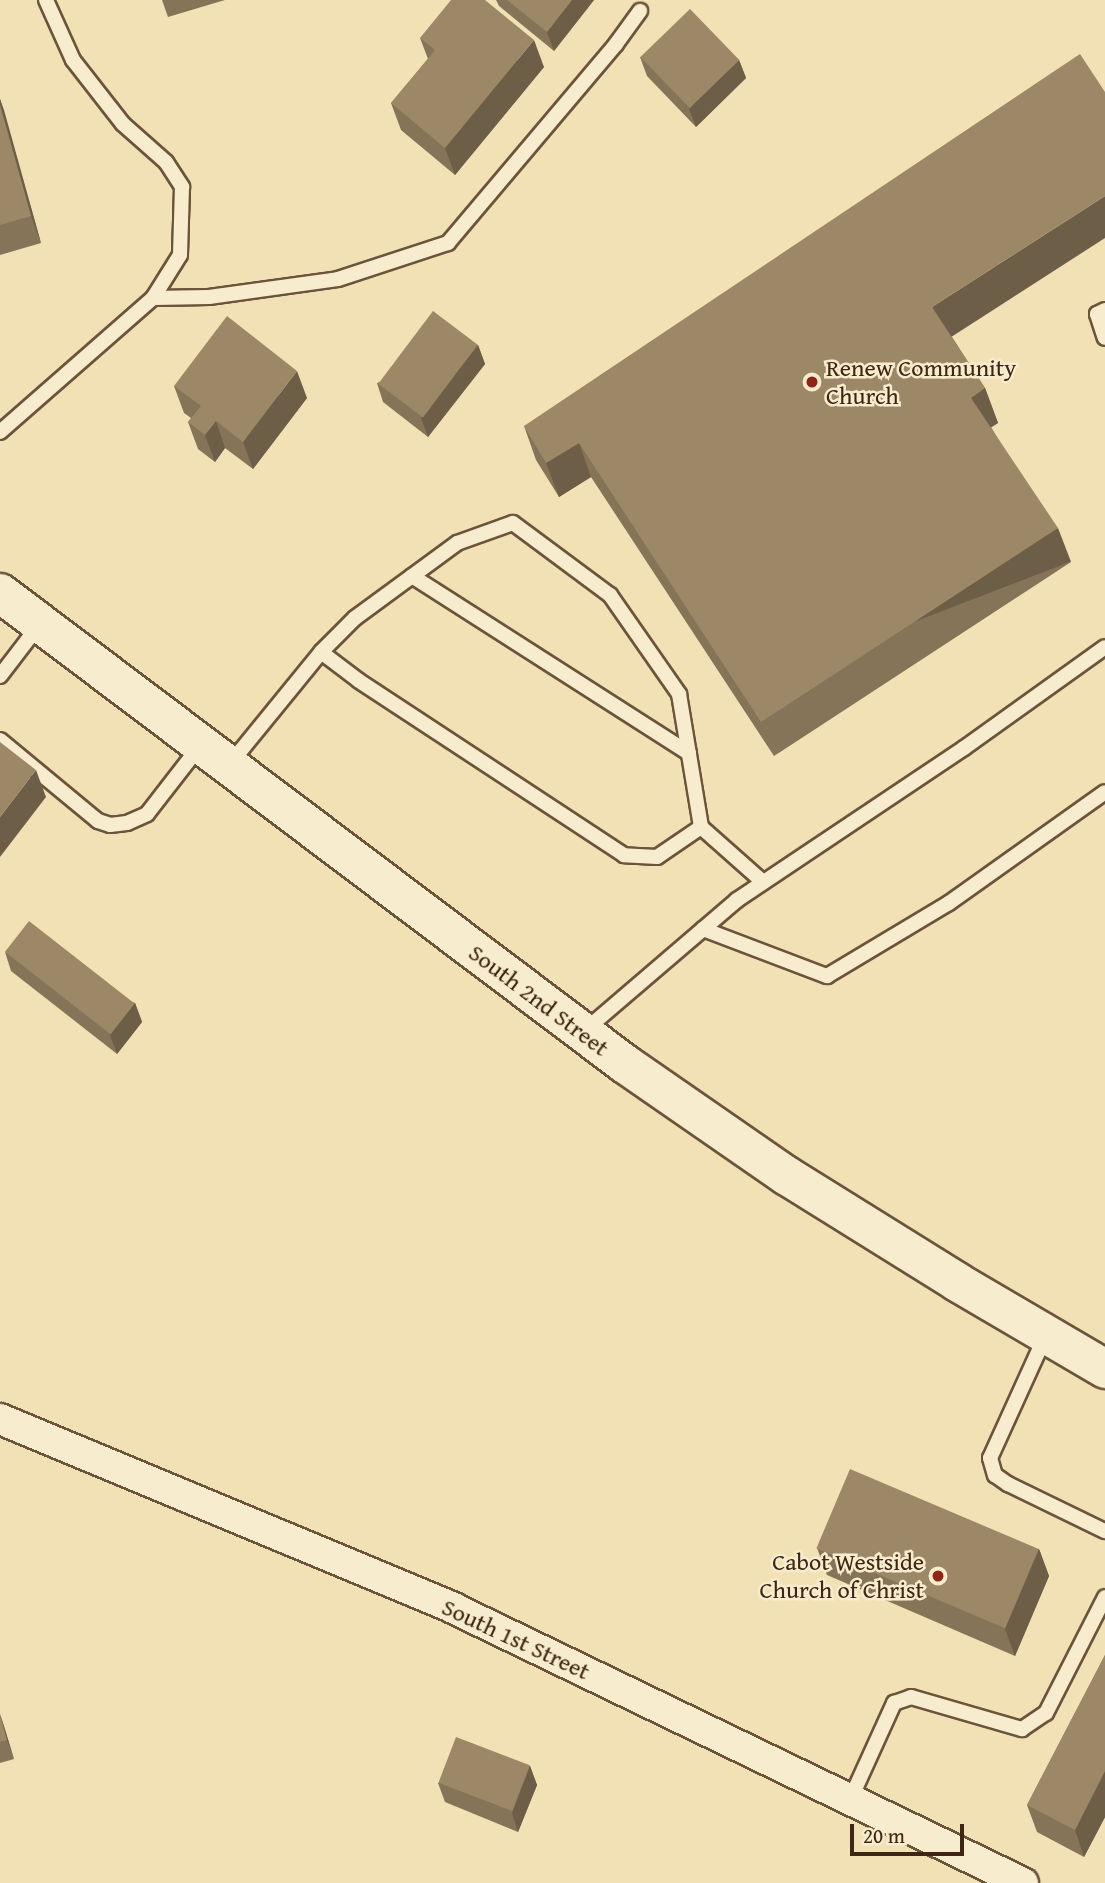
<!DOCTYPE html>
<html>
<head>
<meta charset="utf-8">
<style>
	body { margin:0 }
	#map { position:relative; width:1105px; height:1883px; overflow:hidden; background:#f2e1b4; font-family:"Gentium Book Plus",serif }
	div>[style] { position:absolute }
	.roads { filter:drop-shadow(2px 0 #6c543b) drop-shadow(-2px 0 #6c543b) drop-shadow(0 2px #6c543b) drop-shadow(0 -2px #6c543b) }
	.service>* { height:14px; margin:-7px; padding:0 7px; transform-origin:7px; border-radius:7px; background:#f7ecce }
	.minor>* { height:30px; margin:-15px; padding:0 15px; transform-origin:15px; border-radius:15px; background:#f7ecce }
	.secondary>* { height:38px; margin:-19px; padding:0 19px; transform-origin:19px; border-radius:19px; background:#f7ecce }
	.wall>* { inset:0; background:#867459 }
	.shaded-wall>* { inset:0; background:#6d5e48; transform-origin:0 0 }
	.building>* { inset:0; background:#9c8767; transform-origin:0 0 }
	.dots>* { width:19px; height:19px; translate:-50% -50%; box-sizing:border-box; border:4px solid #f7ecce; border-radius:50% }
	span { translate:-50% -50%; white-space:nowrap; text-align:center; line-height:1.15; -webkit-text-stroke:5px #f7ecce; paint-order:stroke }
	.poi-label { font-size:24px; color:#3f2513 }
	.left { translate:0 -50%; text-align:left }
	.right { translate:-100% -50%; text-align:right }
	.street-label { font-size:24px; color:#3f2513 }
	.scale { position:absolute; left:850px; top:1824px; width:114px; height:32px; box-sizing:border-box; border:4px solid #3f2513; border-top:0; padding-left:9px; font-size:21px; line-height:24px; white-space:nowrap; color:#3f2513; -webkit-text-stroke:5px #f7ecce; paint-order:stroke }
</style>
</head>
<body>
<div id="map">
	<div class="roads">
		<div class="service">
			<div style="left:46px;top:0;width:66px;rotate:65.8deg"></div>
			<div style="left:73px;top:60px;width:81px;rotate:52deg"></div>
			<div style="left:123px;top:124px;width:57px;rotate:41.5deg"></div>
			<div style="left:166px;top:162px;width:30px;rotate:57deg"></div>
			<div style="left:182px;top:187px;width:68px;rotate:91.7deg"></div>
			<div style="left:180px;top:255px;width:51px;rotate:122.1deg"></div>
			<div style="left:1105px;top:310px;width:9px;rotate:153deg"></div>
			<div style="left:1097px;top:314px;width:25px;rotate:72deg"></div>
			<div style="left:0;top:432px;width:203px;rotate:-41.2deg"></div>
			<div style="left:153px;top:298px;width:56px;rotate:-1deg"></div>
			<div style="left:209px;top:297px;width:130px;rotate:-7.9deg"></div>
			<div style="left:338px;top:279px;width:116px;rotate:-18.1deg"></div>
			<div style="left:448px;top:243px;width:260px;rotate:-49.8deg"></div>
			<div style="left:616px;top:44px;width:41px;rotate:-54deg"></div>
			<div style="left:513px;top:523px;width:121px;rotate:36.6deg"></div>
			<div style="left:610px;top:595px;width:121px;rotate:55.1deg"></div>
			<div style="left:679px;top:694px;width:135px;rotate:80.6deg"></div>
			<div style="left:701px;top:827px;width:53px;rotate:145.7deg"></div>
			<div style="left:657px;top:857px;width:33px;rotate:-177deg"></div>
			<div style="left:624px;top:855px;width:318px;rotate:-146.7deg"></div>
			<div style="left:358px;top:680px;width:46px;rotate:-142.9deg"></div>
			<div style="left:321px;top:652px;width:48px;rotate:-45deg"></div>
			<div style="left:355px;top:618px;width:127px;rotate:-36.3deg"></div>
			<div style="left:457px;top:543px;width:59px;rotate:-19.7deg"></div>
			<div style="left:412px;top:576px;width:329px;rotate:32.6deg"></div>
			<div style="left:0;top:676px;width:64px;rotate:-52.6deg"></div>
			<div style="left:0;top:740px;width:127px;rotate:39.6deg"></div>
			<div style="left:98px;top:821px;width:13px;rotate:18deg"></div>
			<div style="left:110px;top:825px;width:17px;rotate:-7deg"></div>
			<div style="left:127px;top:823px;width:22px;rotate:-24deg"></div>
			<div style="left:147px;top:814px;width:85px;rotate:-52.2deg"></div>
			<div style="left:229px;top:765px;width:146px;rotate:-50.8deg"></div>
			<div style="left:701px;top:827px;width:83px;rotate:41.6deg"></div>
			<div style="left:703px;top:929px;width:133px;rotate:20.8deg"></div>
			<div style="left:827px;top:976px;width:142px;rotate:-30.9deg"></div>
			<div style="left:949px;top:903px;width:191px;rotate:-35.4deg"></div>
			<div style="left:583px;top:1032px;width:203px;rotate:-40.6deg"></div>
			<div style="left:737px;top:900px;width:273px;rotate:-33.8deg"></div>
			<div style="left:964px;top:748px;width:173px;rotate:-35.6deg"></div>
			<div style="left:1045px;top:1337px;width:133px;rotate:114.4deg"></div>
			<div style="left:990px;top:1458px;width:18px;rotate:74deg"></div>
			<div style="left:995px;top:1475px;width:16px;rotate:35deg"></div>
			<div style="left:1008px;top:1484px;width:108px;rotate:25.9deg"></div>
			<div style="left:850px;top:1800px;width:107px;rotate:-65.6deg"></div>
			<div style="left:894px;top:1703px;width:18px;rotate:-19deg"></div>
			<div style="left:911px;top:1697px;width:116px;rotate:16.1deg"></div>
			<div style="left:1022px;top:1729px;width:29px;rotate:-34deg"></div>
			<div style="left:1046px;top:1713px;width:130px;rotate:-63deg"></div>
		</div>
		<div class="minor">
			<div style="left:0;top:1419px;width:491px;rotate:22.6deg"></div>
			<div style="left:453px;top:1608px;width:633px;rotate:25.76deg"></div>
		</div>
		<div class="secondary">
			<div style="left:0;top:593px;width:783px;rotate:37deg"></div>
			<div style="left:625px;top:1064px;width:197px;rotate:34.7deg"></div>
			<div style="left:787px;top:1176px;width:200px;rotate:31.9deg"></div>
			<div style="left:957px;top:1282px;width:172px;rotate:30.4deg"></div>
		</div>
	</div>
	<div class="wall">
		<div style="clip-path:polygon(162px 0,225px 0,168px 17px)"></div>
		<div style="clip-path:polygon(496px 0,594px 0,554px 51px,499px 6px)"></div>
		<div style="clip-path:polygon(420px 38px,544px 67px,455px 175px,401px 130px,391px 103px,428px 59px)"></div>
		<div style="clip-path:polygon(640px 57px,739px 60px,746px 78px,696px 127px,647px 76px)"></div>
		<div style="clip-path:polygon(0 99px,41px 243px,0 255px)"></div>
		<div style="clip-path:polygon(952px 337px,985px 388px,998px 423px,991px 427px,1071px 562px,774px 756px,591px 477px,559px 497px,536px 460px,524px 426px)"></div>
		<div style="clip-path:polygon(478px 345px,485px 364px,428px 437px,383px 402px,377px 383px)"></div>
		<div style="clip-path:polygon(174px 386px,307px 398px,253px 469px,225px 448px,215px 462px,198px 449px,188px 422px,191px 418px,184px 413px)"></div>
		<div style="clip-path:polygon(5px 952px,135px 1003px,142px 1022px,117px 1054px,11px 971px)"></div>
		<div style="clip-path:polygon(817px 1548px,1039px 1549px,1049px 1576px,1015px 1656px,827px 1575px)"></div>
		<div style="clip-path:polygon(1105px 1655px,1105px 1817px,1084px 1857px,1037px 1832px,1027px 1805px)"></div>
		<div style="clip-path:polygon(0 1714px,14px 1759px,0 1763px)"></div>
		<div style="clip-path:polygon(530px 1766px,537px 1785px,518px 1832px,445px 1802px,438px 1783px)"></div>
	</div>
	<div class="shaded-wall">
		<div style="clip-path:polygon(572px 0,594px 0,554px 51px,547px 32px)"></div>
		<div style="clip-path:polygon(534px 40px,544px 67px,455px 175px,445px 148px)"></div>
		<div style="clip-path:polygon(739px 60px,746px 78px,696px 127px,689px 109px)"></div>
		<div style="clip-path:polygon(0 99px,4px 110px,41px 243px,31px 216px,0 105px)"></div>
		<div style="clip-path:polygon(1105px 196px,1105px 238px,945px 341px,932px 307px)"></div>
		<div style="clip-path:polygon(478px 345px,485px 364px,428px 437px,421px 418px)"></div>
		<div style="clip-path:polygon(297px 371px,307px 398px,253px 469px,243px 442px)"></div>
		<div style="clip-path:polygon(985px 388px,998px 423px,984px 432px,971px 398px)"></div>
		<div style="clip-path:polygon(216px 421px,225px 448px,215px 462px,205px 435px)"></div>
		<div style="clip-path:polygon(579px 443px,591px 477px,559px 497px,546px 463px)"></div>
		<div style="left:1058px;top:528px;width:36px;height:355px;rotate:69deg"></div>
		<div style="clip-path:polygon(36px 770px,46px 797px,0 857px,0 817px)"></div>
		<div style="clip-path:polygon(135px 1003px,142px 1022px,117px 1054px,110px 1035px)"></div>
		<div style="clip-path:polygon(1039px 1549px,1049px 1576px,1015px 1656px,1005px 1629px)"></div>
		<div style="clip-path:polygon(0 1714px,4px 1726px,14px 1759px,7px 1740px)"></div>
		<div style="clip-path:polygon(530px 1766px,537px 1785px,518px 1832px,512px 1813px)"></div>
		<div style="clip-path:polygon(1105px 1771px,1105px 1817px,1084px 1857px,1075px 1830px)"></div>
	</div>
	<div class="building">
		<div style="clip-path:polygon(451px 0,485px 0,534px 40px,445px 148px,391px 103px,435px 50px,420px 38px)"></div>
		<div style="clip-path:polygon(507px 0,572px 0,547px 32px)"></div>
		<div style="left:690px;top:9px;width:71px;height:69px;rotate:46deg"></div>
		<div style="clip-path:polygon(1080px 54px,1105px 92px,1105px 196px,932px 307px,985px 388px,971px 398px,1058px 528px,761px 722px,579px 443px,546px 463px,524px 426px)"></div>
		<div style="clip-path:polygon(0 105px,31px 216px,0 225px)"></div>
		<div style="left:433px;top:311px;width:56px;height:91px;rotate:37deg"></div>
		<div style="clip-path:polygon(227px 316px,297px 371px,243px 442px,216px 421px,205px 435px,188px 422px,201px 406px,174px 386px)"></div>
		<div style="clip-path:polygon(0 742px,36px 770px,0 817px)"></div>
		<div style="left:29px;top:921px;width:134px;height:39px;rotate:38deg"></div>
		<div style="left:850px;top:1469px;width:205px;height:86px;rotate:23deg"></div>
		<div style="clip-path:polygon(1105px 1655px,1105px 1771px,1075px 1830px,1027px 1805px)"></div>
		<div style="clip-path:polygon(0 1716px,7px 1740px,0 1742px)"></div>
		<div style="left:456px;top:1737px;width:79px;height:49px;rotate:21deg"></div>
	</div>
	<div class="dots">
		<div style="left:812px;top:382px;background:#8f2418"></div>
		<div style="left:938px;top:1576px;background:#8f2418"></div>
	</div>
	<div class="poi-label">
		<span class="left" style="left:826px;top:382px">Renew Community<br>Church</span>
		<span class="right" style="left:924px;top:1576px">Cabot Westside<br>Church of Christ</span>
	</div>
	<div class="street-label">
		<span style="left:539px;top:1000px;rotate:37deg">South 2nd Street</span>
		<span style="left:516px;top:1639px;rotate:25deg">South 1st Street</span>
	</div>
	<div class="scale">20 m</div>
</div>
</body>
</html>
